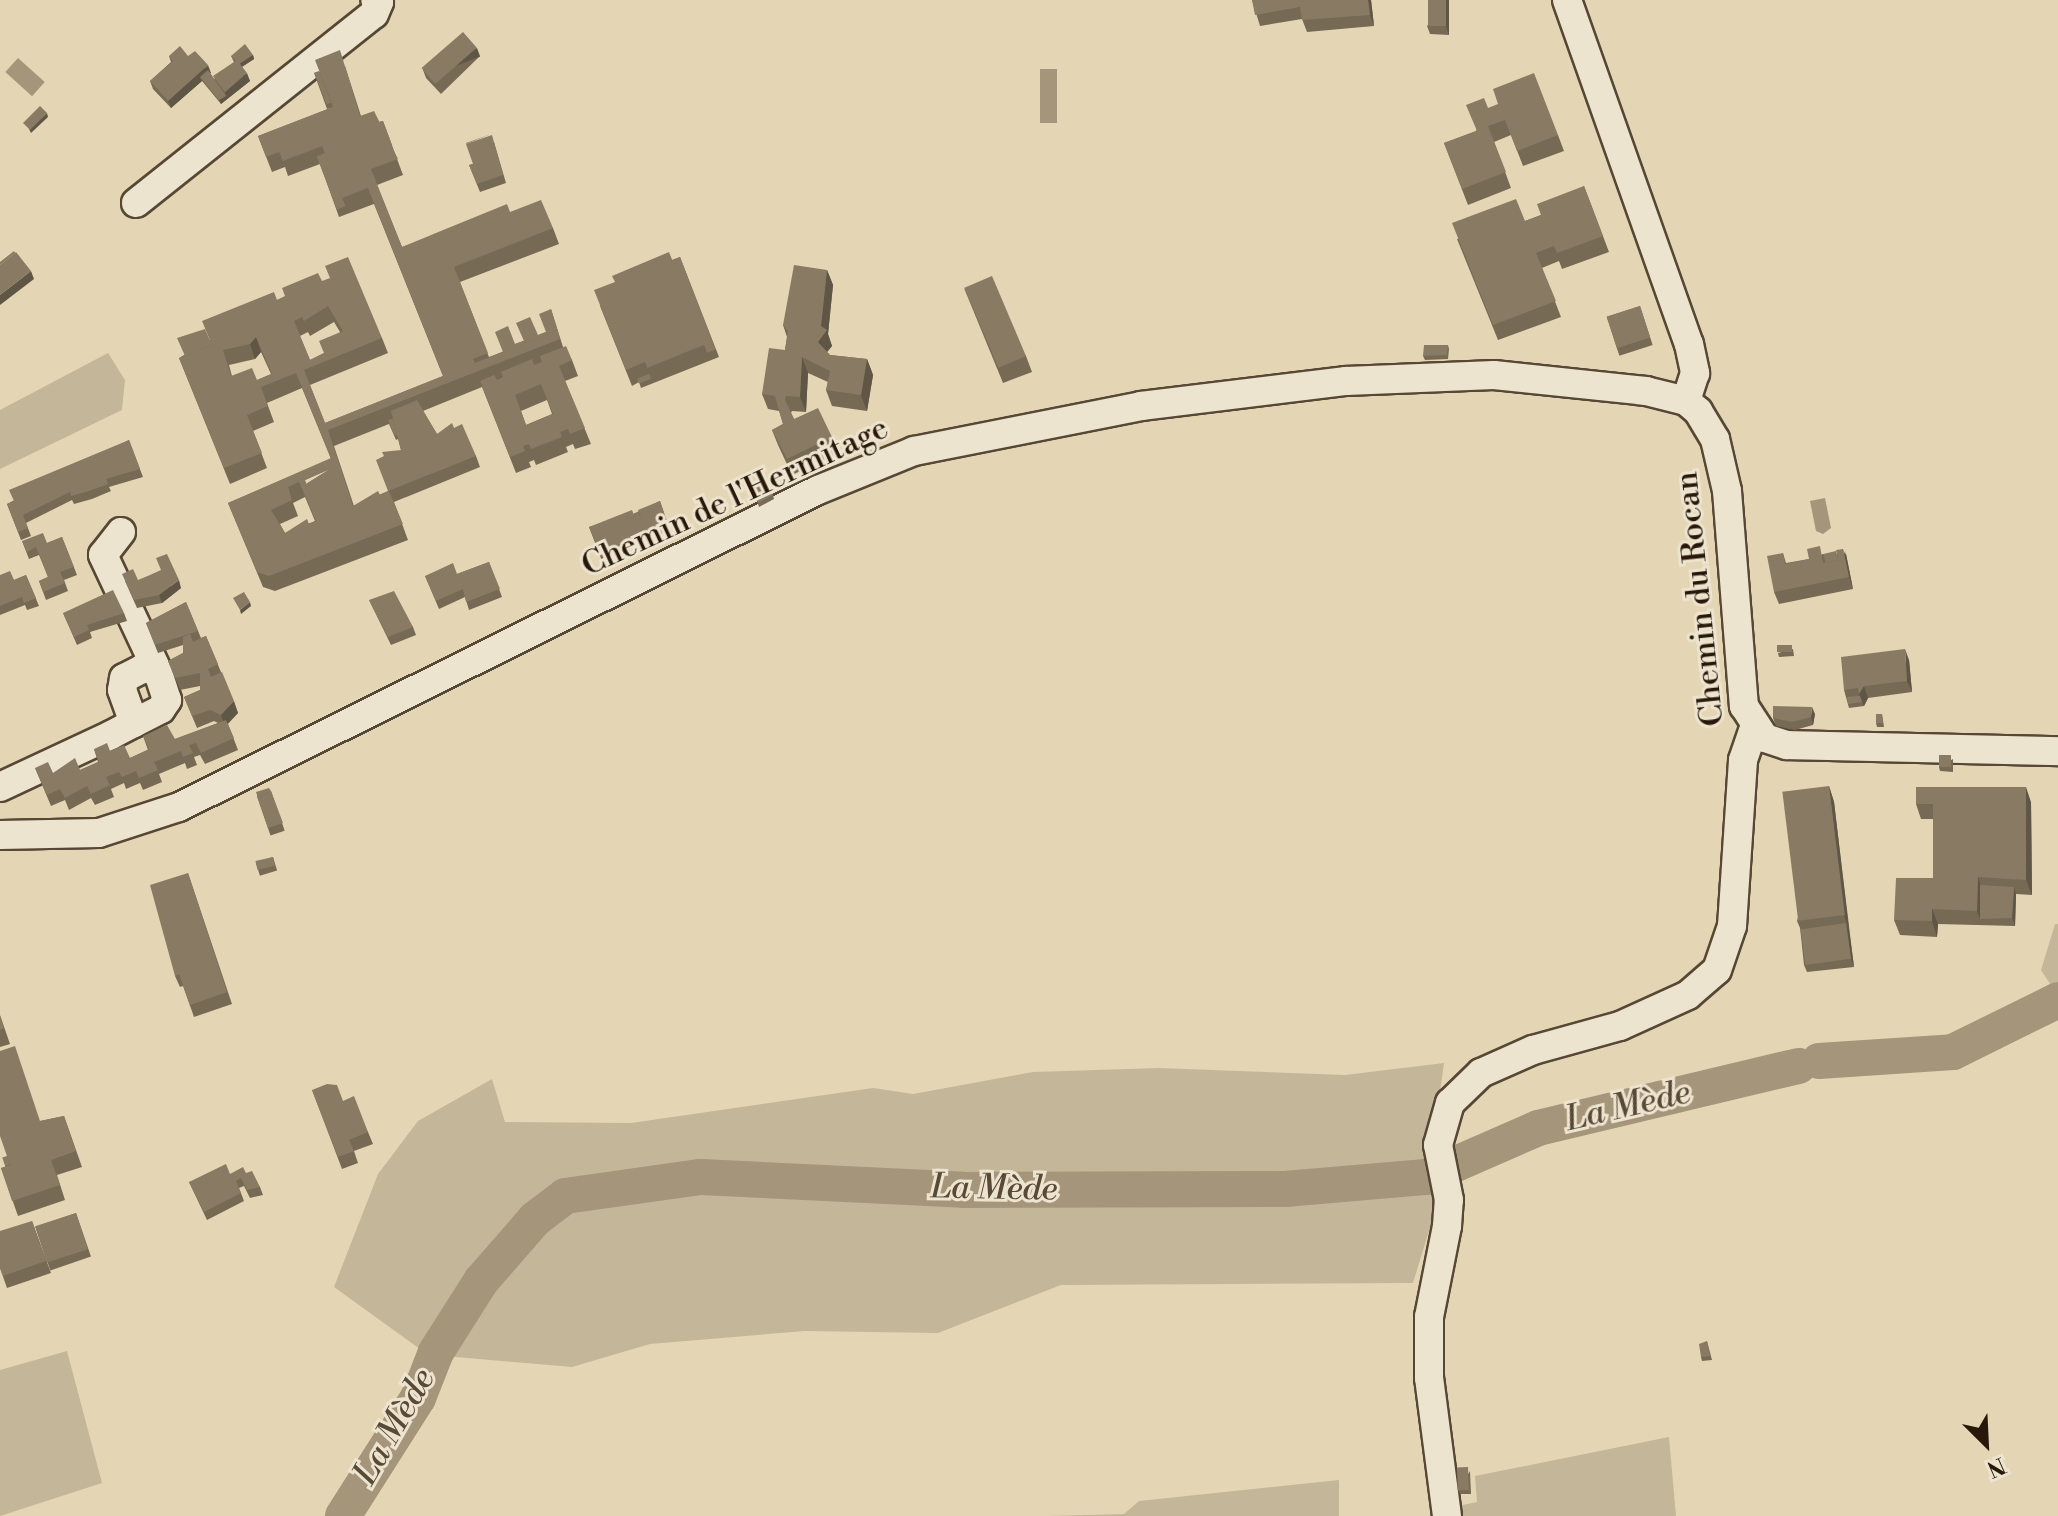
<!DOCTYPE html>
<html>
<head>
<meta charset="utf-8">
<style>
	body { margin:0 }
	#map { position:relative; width:2058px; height:1516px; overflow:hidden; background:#e4d6b5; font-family:"Libre Bodoni",serif }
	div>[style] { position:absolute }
	.green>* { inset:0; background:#c4b698 }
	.water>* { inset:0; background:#a4957b; transform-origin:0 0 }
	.river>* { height:36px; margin:-18px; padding:0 18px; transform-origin:18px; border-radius:18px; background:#a4957b }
	.roads { filter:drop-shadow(2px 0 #564835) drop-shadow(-2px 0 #564835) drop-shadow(0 2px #564835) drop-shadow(0 -2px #564835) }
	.minor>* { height:28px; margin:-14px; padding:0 14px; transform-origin:14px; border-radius:14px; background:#ede4cf }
	.wall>* { inset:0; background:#766a55; transform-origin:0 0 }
	.shaded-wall>* { inset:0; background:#605645; transform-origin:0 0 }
	.building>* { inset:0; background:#897b63; transform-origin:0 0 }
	span { translate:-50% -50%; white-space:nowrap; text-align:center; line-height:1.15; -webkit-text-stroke:6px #ede4cf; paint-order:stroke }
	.street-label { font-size:32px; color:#27180a }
	.water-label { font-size:34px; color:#594a37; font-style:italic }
	.north { position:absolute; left:1946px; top:1404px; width:80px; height:80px; -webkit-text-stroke:6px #ede4cf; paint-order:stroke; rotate:156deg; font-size:22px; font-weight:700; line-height:32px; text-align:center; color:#27180a }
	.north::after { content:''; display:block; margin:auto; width:28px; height:36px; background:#27180a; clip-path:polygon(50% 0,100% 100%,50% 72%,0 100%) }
</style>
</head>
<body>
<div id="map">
	<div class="green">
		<div style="clip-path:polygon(108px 353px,125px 380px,122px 410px,0 469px,0 410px)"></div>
		<div style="clip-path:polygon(2055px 924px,2058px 924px,2058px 996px,2041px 970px)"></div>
		<div style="clip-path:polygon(1444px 1063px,1430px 1164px,1416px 1170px,1272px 1182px,957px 1182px,696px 1169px,560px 1188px,523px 1217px,469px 1280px,424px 1352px,334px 1287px,378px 1174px,418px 1121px,492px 1079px,505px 1122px,631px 1123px,873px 1088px,913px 1094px,1033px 1072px,1159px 1068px,1345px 1075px)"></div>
		<div style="clip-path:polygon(700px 1184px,971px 1200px,1290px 1197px,1430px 1186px,1436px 1208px,1413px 1283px,1061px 1285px,938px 1333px,805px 1331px,650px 1344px,572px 1367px,444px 1356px,489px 1282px,539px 1226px,568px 1204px)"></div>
		<div style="clip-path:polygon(67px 1351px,102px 1483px,0 1516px,0 1370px)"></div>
		<div style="clip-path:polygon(1669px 1437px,1676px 1516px,1454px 1516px,1453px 1507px,1477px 1502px,1475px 1476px)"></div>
		<div style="clip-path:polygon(1339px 1480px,1339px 1516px,1047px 1516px,1124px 1514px,1139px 1501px)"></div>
	</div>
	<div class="water">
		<div style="left:18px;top:58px;width:36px;height:19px;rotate:42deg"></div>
		<div style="left:1040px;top:69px;width:17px;height:54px"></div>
		<div style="clip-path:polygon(1825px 498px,1831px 528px,1823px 534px,1816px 531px,1810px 501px)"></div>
	</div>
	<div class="river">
		<div style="left:1819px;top:1061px;width:134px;rotate:-3.8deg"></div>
		<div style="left:1953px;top:1052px;width:117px;rotate:-26.3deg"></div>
		<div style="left:343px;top:1516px;width:140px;rotate:-57.6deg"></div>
		<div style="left:418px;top:1398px;width:49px;rotate:-68.6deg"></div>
		<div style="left:436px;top:1352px;width:84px;rotate:-57.6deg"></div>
		<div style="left:481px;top:1281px;width:82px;rotate:-48.9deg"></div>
		<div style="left:535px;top:1219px;width:38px;rotate:-37deg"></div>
		<div style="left:565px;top:1196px;width:137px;rotate:-8deg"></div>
		<div style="left:701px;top:1177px;width:263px;rotate:2.8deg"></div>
		<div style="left:964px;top:1190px;width:321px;rotate:-0.2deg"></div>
		<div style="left:1285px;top:1189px;width:142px;rotate:-4.9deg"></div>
		<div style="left:1426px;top:1177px;width:122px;rotate:-23.6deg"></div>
		<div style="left:1538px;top:1128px;width:268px;rotate:-13.4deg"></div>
	</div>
	<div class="roads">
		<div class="minor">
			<div style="left:1567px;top:0;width:365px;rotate:70.5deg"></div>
			<div style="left:1689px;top:344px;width:30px;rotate:78deg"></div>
			<div style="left:1695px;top:373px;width:29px;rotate:108deg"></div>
			<div style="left:136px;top:203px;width:304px;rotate:-38.5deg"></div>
			<div style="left:374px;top:14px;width:13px;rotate:-67deg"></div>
			<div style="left:379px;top:2px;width:4px;rotate:-153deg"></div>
			<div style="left:121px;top:532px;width:29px;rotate:128deg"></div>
			<div style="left:103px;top:555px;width:129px;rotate:64.8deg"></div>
			<div style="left:0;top:787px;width:123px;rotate:-25.1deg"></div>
			<div style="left:111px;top:735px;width:26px;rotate:-28deg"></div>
			<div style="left:134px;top:723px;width:30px;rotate:-27deg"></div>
			<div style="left:161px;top:709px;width:11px;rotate:-56deg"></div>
			<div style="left:167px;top:700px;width:29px;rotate:-108deg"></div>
			<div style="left:158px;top:672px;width:15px;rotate:-164deg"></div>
			<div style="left:144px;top:668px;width:22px;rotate:153deg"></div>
			<div style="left:124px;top:678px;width:12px;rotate:99deg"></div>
			<div style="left:122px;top:690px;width:35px;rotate:70deg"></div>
			<div style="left:0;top:835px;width:99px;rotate:-1.2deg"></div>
			<div style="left:99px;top:833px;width:84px;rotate:-18deg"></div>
			<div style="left:179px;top:807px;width:713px;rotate:-26.39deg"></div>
			<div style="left:818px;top:490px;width:104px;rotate:-22.1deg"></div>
			<div style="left:914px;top:451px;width:231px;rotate:-11.2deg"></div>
			<div style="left:1141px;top:406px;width:207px;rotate:-7deg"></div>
			<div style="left:1346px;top:381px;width:148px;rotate:-2.3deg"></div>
			<div style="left:1494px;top:375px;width:153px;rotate:6deg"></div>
			<div style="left:1646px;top:391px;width:41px;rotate:14deg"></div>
			<div style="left:1686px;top:401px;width:16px;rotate:40deg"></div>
			<div style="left:1698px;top:411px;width:33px;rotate:59deg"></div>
			<div style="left:1715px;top:439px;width:53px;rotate:77deg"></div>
			<div style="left:1727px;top:491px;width:216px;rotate:85.5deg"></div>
			<div style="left:1744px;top:706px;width:38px;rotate:57deg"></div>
			<div style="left:1765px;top:738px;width:23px;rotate:18deg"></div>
			<div style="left:1787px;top:745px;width:271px;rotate:1.3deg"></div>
			<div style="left:1447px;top:1516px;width:139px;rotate:-97.4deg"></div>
			<div style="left:1429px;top:1378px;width:61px;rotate:-90deg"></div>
			<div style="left:1429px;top:1317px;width:93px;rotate:-78.8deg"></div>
			<div style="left:1447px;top:1226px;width:26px;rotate:-86deg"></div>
			<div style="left:1449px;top:1200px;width:56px;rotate:-101.3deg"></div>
			<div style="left:1438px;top:1145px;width:44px;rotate:-74.1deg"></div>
			<div style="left:1450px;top:1103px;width:43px;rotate:-44.1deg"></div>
			<div style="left:1481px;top:1073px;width:57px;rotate:-23.9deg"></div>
			<div style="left:1533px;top:1050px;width:90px;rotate:-15.4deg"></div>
			<div style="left:1620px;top:1026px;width:75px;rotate:-24.5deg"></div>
			<div style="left:1688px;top:995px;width:38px;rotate:-41deg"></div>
			<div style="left:1717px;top:970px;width:46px;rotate:-71.2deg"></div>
			<div style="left:1732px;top:926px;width:166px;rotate:-86.2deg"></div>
			<div style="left:1743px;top:760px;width:34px;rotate:-71deg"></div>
		</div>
	</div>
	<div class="wall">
		<div style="clip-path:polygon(1252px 0,1371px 0,1374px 26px,1307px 32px,1302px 19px,1260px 26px)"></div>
		<div style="clip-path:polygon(1449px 0,1449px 35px,1430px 34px,1427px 26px)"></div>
		<div style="clip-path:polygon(253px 55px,254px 59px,242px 67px,250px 81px,221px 104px,202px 81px,171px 108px,153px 89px,150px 81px,171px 62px,169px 56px,188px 56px,210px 73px,214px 79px,234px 62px,231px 56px)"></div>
		<div style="clip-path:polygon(480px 56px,441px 94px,426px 78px,423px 70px)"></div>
		<div style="clip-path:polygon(evenodd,345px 66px,361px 116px,379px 122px,383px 121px,403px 175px,377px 185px,402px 247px,510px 212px,553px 228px,559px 244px,460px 282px,489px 357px,502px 352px,515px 344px,546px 332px,551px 309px,563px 347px,572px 360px,578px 376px,565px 381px,591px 444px,575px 449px,573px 444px,566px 447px,568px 452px,536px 465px,534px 460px,529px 462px,531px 467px,516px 473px,482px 387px,423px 411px,437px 434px,454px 428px,476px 456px,480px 467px,394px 502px,408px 540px,275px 591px,263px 587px,228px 503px,331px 459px,302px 388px,267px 403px,274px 422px,253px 431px,267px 468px,230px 484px,179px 358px,277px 300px,322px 281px,382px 338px,388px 353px,310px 385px,325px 423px,443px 376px,374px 204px,339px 217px,320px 164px,288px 176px,285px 167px,272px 172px,258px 136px,333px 107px,327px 109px,314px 73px,345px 66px,334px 322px,340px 332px,324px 353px,310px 360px,300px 336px,308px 332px,310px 336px,334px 322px,345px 66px,261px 352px,271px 374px,257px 380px,232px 376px,229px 365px,255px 359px,261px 352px,345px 66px,547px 400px,552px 414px,526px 425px,521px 411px,547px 400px,345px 66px,389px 424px,396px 440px,398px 439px,401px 450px,388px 491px,354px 506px,334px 446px,389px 424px,345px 66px,330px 469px,306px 484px,305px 480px,330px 469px,345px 66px,305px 497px,315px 521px,285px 533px,280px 524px,298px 516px,293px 503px,305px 497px)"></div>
		<div style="clip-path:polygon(1488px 108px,1558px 135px,1564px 151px,1523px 166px,1511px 135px,1494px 142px,1511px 188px,1468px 205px,1444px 143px,1476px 131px)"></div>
		<div style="clip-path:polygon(494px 142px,506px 183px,480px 192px,469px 165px,473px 164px)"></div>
		<div style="clip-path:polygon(1584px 186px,1609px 252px,1562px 269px,1559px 261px,1542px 268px,1561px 317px,1498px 340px,1457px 239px,1525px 221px,1541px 215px)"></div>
		<div style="clip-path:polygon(680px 257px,719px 357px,641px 388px,639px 382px,632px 386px,600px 306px,672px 260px)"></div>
		<div style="clip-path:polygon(827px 270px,833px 285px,828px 334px,832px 346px,827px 352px,830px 355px,867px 359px,873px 375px,867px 411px,832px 406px,826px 390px,828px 382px,808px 373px,806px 412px,792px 411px,791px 413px,794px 419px,832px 437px,838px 453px,792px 475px,778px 445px,772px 430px,783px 424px,779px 411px,768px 409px,762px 394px,785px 350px,787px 337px,783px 325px)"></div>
		<div style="clip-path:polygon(964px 288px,1026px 356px,1032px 372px,1003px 383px)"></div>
		<div style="left:1640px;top:306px;width:41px;height:35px;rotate:72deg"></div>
		<div style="clip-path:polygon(1448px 345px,1449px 349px,1448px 359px,1425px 360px,1423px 356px)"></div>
		<div style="clip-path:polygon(129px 440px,143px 477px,109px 487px,111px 491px,92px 499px,74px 504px,72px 500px,26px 523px,31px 536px,21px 540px,7px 504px)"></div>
		<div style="clip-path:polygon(753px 487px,773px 495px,774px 499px,759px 507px)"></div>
		<div style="clip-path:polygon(660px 501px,670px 530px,602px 561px,589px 527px,633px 514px)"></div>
		<div style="clip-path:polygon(62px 537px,77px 575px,64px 580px,68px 591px,46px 600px,39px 581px,48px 577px,39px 555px,29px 559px,22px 541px,47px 543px)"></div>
		<div style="clip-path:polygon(1783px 553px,1786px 563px,1809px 559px,1823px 554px,1846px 554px,1853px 589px,1779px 604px,1774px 592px)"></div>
		<div style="clip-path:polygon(489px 562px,502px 597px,469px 610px,465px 597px,439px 609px,425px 576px,457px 574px)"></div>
		<div style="clip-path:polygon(0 575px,14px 580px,26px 575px,39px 606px,27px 610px,25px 605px,0 615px)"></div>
		<div style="clip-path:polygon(138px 580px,181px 588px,162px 603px,137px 608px,125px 581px)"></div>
		<div style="clip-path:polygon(369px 600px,413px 627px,416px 635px,391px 645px)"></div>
		<div style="clip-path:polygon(186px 602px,201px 638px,206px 636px,238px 713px,228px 724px,238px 750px,205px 764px,200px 755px,194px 757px,197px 765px,187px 769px,185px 763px,159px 774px,162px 782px,143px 790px,140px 783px,126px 789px,124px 783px,111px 789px,114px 797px,95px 805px,91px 798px,69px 810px,65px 800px,51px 806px,35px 768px,53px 773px,80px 770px,98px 762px,94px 749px,110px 751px,130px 758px,148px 750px,143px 736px,175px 739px,218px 723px,214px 721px,197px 728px,184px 697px,200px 690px,200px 686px,180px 690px,168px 661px,183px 653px,183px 645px,158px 653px,146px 623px)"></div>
		<div style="clip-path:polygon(63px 613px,124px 613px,127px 621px,90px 632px,92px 638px,77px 645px)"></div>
		<div style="clip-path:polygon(1793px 649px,1794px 656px,1779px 657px,1778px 653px)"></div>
		<div style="clip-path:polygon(1909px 660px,1912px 692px,1868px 698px,1864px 706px,1849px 708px,1844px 690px)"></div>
		<div style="clip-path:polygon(1815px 714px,1813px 725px,1795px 730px,1776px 726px,1773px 718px)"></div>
		<div style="clip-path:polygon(1882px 714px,1884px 727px,1877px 727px,1876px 723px)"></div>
		<div style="clip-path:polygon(1953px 759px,1953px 772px,1940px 771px,1939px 767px)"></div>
		<div style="clip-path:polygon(1829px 786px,1834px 802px,1854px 967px,1807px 972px,1804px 965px,1800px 928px,1797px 921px)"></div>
		<div style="left:271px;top:791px;width:42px;height:15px;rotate:71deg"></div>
		<div style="clip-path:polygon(2031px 802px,2032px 895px,2016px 894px,2015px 926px,1938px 924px,1937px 937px,1900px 935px,1894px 920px,1933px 878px,1933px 819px,1921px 819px,1916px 804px)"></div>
		<div style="left:273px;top:857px;width:14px;height:18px;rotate:73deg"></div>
		<div style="clip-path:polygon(188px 873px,232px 1004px,194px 1017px,183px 986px,180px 987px,175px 976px)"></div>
		<div style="clip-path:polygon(0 1015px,10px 1044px,0 1047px)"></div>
		<div style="clip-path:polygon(312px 1090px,343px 1101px,368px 1132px,373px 1144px,354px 1151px,358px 1163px,342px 1169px)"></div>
		<div style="clip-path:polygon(64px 1116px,82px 1167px,57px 1175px,65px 1200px,18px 1216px,1px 1168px,5px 1167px,7px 1156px,40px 1121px)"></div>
		<div style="clip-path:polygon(246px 1173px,260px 1187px,263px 1195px,250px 1198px,244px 1186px,239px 1188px,244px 1201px,207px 1220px,189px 1182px,230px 1174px)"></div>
		<div style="left:76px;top:1213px;width:46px;height:43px;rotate:71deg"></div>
		<div style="clip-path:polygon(32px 1221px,51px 1273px,7px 1288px,0 1268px)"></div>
		<div style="clip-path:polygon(1707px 1341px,1712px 1360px,1702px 1361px,1701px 1357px)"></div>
		<div style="clip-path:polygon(1470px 1471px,1471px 1494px,1460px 1494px,1458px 1490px)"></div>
	</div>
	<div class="shaded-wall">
		<div style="clip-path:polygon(1368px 0,1371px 0,1374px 26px,1370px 15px)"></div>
		<div style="clip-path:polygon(1446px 0,1449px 0,1449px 35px,1446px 27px)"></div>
		<div style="left:477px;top:48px;width:9px;height:54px;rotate:69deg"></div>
		<div style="clip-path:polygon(253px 55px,254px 59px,240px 68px,238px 64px)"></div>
		<div style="clip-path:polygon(208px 65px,211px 73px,200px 77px,202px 81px,171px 108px,168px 101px)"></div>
		<div style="clip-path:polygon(247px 73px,250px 81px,221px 104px,219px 100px,226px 96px,225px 92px)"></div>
		<div style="clip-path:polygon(47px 113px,48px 117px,31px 133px,29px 129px)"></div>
		<div style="clip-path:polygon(827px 270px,833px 285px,828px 334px,832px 346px,823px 357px,818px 342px,821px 326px)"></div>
		<div style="clip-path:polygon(31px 271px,34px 279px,0 305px,0 295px)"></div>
		<div style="clip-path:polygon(256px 337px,261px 352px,255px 359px,250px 344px)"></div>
		<div style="clip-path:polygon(802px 357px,808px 373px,806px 412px,800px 397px)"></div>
		<div style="clip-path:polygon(867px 359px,873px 375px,867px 411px,861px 395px)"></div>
		<div style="clip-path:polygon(1843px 549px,1846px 556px,1845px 550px,1846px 554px,1853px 589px,1849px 577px)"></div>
		<div style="clip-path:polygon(179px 580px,181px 588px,162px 603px,159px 595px)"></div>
		<div style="clip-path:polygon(250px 602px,251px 606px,241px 614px,240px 610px)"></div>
		<div style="clip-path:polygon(1905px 649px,1909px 660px,1912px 692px,1907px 681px)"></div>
		<div style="clip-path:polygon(1864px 686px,1868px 698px,1864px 706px,1859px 694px)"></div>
		<div style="clip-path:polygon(234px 701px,238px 713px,225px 726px,221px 715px)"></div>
		<div style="clip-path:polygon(1812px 707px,1815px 714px,1813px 725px,1811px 717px)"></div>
		<div style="clip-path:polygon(1829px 786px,1834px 802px,1849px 930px,1844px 915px)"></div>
		<div style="clip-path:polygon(2026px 787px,2031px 802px,2032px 895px,2026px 880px)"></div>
		<div style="clip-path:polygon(1978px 877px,1983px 892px,1980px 919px,1977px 911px)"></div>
		<div style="clip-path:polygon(2014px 887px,2016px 895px,2015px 926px,2012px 918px)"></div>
		<div style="clip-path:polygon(1932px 909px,1938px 924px,1937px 937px,1932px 921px)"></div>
		<div style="clip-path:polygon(1846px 923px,1849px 930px,1854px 967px,1851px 959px)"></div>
	</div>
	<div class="building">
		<div style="clip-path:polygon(1252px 0,1368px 0,1370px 15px,1302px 20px,1300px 7px,1255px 15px)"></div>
		<div style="left:1428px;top:0;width:18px;height:26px"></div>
		<div style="left:463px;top:32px;width:21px;height:55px;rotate:49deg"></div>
		<div style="clip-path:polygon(245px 44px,253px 55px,239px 64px,231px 56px)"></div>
		<div style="clip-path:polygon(180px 46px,188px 56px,195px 51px,208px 65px,168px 101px,150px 81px,173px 61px,169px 56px)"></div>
		<div style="clip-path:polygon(evenodd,340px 50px,360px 116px,374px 111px,398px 159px,371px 169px,402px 247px,507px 204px,510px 212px,541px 200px,553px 228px,454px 267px,488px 353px,473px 359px,475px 363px,557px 330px,560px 339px,328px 430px,353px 506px,378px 491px,380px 495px,389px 491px,403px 524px,269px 576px,257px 572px,228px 503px,331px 458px,296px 373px,261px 387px,268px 406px,247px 415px,262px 453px,224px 468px,179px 358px,212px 345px,202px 321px,274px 292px,277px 300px,285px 296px,282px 288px,318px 273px,322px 281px,330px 278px,325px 266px,348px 257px,382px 338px,304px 370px,325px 423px,443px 376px,368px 188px,342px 198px,322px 146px,283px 161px,279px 152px,266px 157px,258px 136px,333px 107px,315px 60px,340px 50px,328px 306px,343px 331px,319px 341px,324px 353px,310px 360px,294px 321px,302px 317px,304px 321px,328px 306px,340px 50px,256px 337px,272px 374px,257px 380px,252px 368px,231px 376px,223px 350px,250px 344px,256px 337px,340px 50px,330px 469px,306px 484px,305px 480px,330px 469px,340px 50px,299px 482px,316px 521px,309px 524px,307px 519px,285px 533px,271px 510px,292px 500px,288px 487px,299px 482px)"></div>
		<div style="clip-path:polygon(237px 60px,247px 73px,225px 92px,213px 76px)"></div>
		<div style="clip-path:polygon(208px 70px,226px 96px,219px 100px,200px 77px)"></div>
		<div style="left:319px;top:71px;width:34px;height:5px;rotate:69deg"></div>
		<div style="clip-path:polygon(1534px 73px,1558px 135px,1517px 151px,1505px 120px,1488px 126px,1506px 172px,1462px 189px,1444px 143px,1477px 131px,1466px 105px,1484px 98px,1488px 108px,1498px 104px,1493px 89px)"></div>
		<div style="left:40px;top:106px;width:10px;height:24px;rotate:45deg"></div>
		<div style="clip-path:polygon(383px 121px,392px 145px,391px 146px,379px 122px)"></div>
		<div style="clip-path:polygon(491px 134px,466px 144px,467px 148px,466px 143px)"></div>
		<div style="clip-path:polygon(492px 135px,503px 175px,477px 184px,469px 165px,473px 164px,466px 144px)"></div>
		<div style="left:325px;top:153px;width:57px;height:9px;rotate:69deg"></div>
		<div style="clip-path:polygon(1584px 186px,1603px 236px,1557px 253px,1554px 246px,1536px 253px,1556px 301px,1493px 325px,1452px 223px,1516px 199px,1525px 221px,1541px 215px,1537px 204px)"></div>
		<div style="clip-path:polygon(14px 251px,15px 253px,0 265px,0 262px)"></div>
		<div style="clip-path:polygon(16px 252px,31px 271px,0 295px,0 265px)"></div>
		<div style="clip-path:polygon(669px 252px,706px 344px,647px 368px,645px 362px,626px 370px,594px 290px,615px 282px,612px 276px)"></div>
		<div style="left:680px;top:257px;width:99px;height:9px;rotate:69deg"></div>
		<div style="clip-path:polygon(794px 265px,827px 270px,821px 326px,827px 330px,818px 342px,830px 355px,867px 359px,861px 395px,826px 390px,830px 371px,802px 357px,800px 397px,786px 396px,785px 400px,794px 419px,818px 408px,832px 437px,787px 459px,772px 430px,783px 424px,775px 396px,762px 394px,769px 348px,785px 350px,788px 331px,783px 325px)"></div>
		<div style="left:992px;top:276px;width:87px;height:30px;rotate:67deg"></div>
		<div style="left:1640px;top:306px;width:33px;height:35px;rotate:72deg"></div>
		<div style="clip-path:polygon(551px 309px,559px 335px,557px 330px,503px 352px,495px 332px,508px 326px,515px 344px,524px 341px,516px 323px,530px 317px,538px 335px,546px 332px,539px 314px)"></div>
		<div style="clip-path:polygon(205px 329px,212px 345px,185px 356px,177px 338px)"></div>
		<div style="clip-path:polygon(1424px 345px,1448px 345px,1447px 355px,1423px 356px)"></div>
		<div style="clip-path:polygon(evenodd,566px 346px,572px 360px,559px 366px,585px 428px,570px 434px,568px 429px,560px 432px,562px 437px,531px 449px,529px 444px,523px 446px,525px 451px,510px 457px,480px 381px,494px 375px,497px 380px,503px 377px,501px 372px,532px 359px,534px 365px,542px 362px,540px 356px,566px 346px,541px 384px,553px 414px,526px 425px,515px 395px,541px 384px)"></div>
		<div style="left:649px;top:374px;width:5px;height:13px;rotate:68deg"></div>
		<div style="clip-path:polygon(417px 400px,437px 434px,452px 423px,454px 428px,462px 424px,476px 456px,388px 491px,376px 460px,384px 456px,382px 452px,401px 450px,391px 411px)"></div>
		<div style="clip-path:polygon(393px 419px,397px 435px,395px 436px,388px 420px)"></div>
		<div style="clip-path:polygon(129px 440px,140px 469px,106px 479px,108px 484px,89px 491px,71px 496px,70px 492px,23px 515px,28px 528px,18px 532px,7px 504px,14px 501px,9px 490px)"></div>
		<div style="clip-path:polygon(760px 483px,773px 495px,758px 503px,753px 487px)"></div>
		<div style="clip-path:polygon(660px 501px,667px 522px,600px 553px,589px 527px,632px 510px,636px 520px,641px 518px,638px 510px)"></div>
		<div style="left:638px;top:512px;width:7px;height:5px;rotate:63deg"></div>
		<div style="clip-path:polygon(43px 533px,47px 543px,62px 537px,74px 567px,60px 572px,65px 583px,43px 592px,39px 581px,48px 577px,42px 561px,36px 547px,27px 552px,22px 541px)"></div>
		<div style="clip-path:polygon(1820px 546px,1823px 563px,1838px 560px,1836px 550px,1843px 549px,1849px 577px,1774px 592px,1767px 556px,1783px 553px,1785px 564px,1809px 559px,1807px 549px)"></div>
		<div style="left:1836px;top:551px;width:9px;height:13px;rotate:77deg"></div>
		<div style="clip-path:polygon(167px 554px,179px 580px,159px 595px,134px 600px,122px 574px,133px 569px,138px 580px,150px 575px,161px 570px,156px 558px)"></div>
		<div style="clip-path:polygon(489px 562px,500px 589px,466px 602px,463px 589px,436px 601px,425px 576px,453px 563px,457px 574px)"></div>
		<div style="clip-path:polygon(10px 571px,14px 580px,26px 575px,36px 598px,24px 603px,22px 597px,0 606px,0 575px)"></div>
		<div style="clip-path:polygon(113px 590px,124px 613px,87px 625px,89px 630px,74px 637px,63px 613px)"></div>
		<div style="clip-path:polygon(394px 591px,413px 627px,388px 637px,369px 600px)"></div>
		<div style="clip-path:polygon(244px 592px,250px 602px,240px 610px,233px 598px)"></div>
		<div style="clip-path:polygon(186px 602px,198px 631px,155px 645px,146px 623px)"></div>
		<div style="clip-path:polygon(190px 634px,193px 642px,206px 636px,218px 664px,208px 669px,211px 677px,222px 672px,234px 701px,221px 715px,210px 710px,192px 716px,184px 697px,200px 690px,200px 673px,175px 678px,168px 661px,183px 653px,183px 637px)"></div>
		<div style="left:1792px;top:645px;width:7px;height:15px;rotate:90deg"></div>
		<div style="clip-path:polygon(1905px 649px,1907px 681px,1864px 686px,1859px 694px,1858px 688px,1844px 690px,1841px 657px)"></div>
		<div style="clip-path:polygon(1860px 696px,1862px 702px,1848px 704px,1847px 697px)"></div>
		<div style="clip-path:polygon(1773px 706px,1812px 707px,1811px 717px,1792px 722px,1773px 718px)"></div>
		<div style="clip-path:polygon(1876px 714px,1882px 714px,1883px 723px,1876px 723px)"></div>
		<div style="clip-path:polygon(226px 720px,234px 738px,201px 753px,196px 743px,189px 745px,193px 753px,183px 757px,181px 751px,154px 762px,158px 770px,139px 778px,136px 771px,122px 777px,119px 772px,106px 777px,110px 785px,91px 794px,87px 786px,65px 798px,60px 789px,47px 795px,35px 768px,48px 762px,53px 773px,75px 758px,80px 770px,99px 762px,94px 749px,107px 743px,110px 751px,124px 745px,130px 758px,149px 749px,143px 736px,167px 725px,175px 739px)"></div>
		<div style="left:1939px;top:755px;width:12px;height:12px"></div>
		<div style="left:1829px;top:786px;width:130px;height:47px;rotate:83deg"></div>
		<div style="clip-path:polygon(1916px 787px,2026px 787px,2026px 880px,1978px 877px,1977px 911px,1932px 909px,1932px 921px,1894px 920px,1896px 878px,1933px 878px,1933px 804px,1916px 804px)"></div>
		<div style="clip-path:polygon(269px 788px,271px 791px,258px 798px,256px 792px)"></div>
		<div style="clip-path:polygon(271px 791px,283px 823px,268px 828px,258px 798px)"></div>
		<div style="left:273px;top:857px;width:9px;height:18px;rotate:77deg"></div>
		<div style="clip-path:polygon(188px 873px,227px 992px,190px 1005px,179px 974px,175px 976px,150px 885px)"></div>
		<div style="clip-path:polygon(1980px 885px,2014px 887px,2012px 918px,1980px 919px)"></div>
		<div style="left:1846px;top:923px;width:36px;height:46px;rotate:82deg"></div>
		<div style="clip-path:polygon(0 1016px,4px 1028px,0 1030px)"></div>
		<div style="clip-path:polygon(15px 1046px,40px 1121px,64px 1116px,76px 1151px,51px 1160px,60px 1185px,12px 1201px,1px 1168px,10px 1165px,0 1136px,0 1051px)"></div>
		<div style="clip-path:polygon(327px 1084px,337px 1085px,343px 1101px,354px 1096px,368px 1132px,349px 1140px,354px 1151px,338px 1157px,312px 1090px)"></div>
		<div style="left:7px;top:1156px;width:9px;height:5px;rotate:72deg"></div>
		<div style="clip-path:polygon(226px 1164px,230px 1174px,243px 1167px,246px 1173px,252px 1171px,260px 1187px,247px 1190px,241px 1178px,236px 1181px,241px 1193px,204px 1212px,189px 1182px)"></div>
		<div style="left:76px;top:1213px;width:38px;height:43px;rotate:72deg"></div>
		<div style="clip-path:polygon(32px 1221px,46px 1261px,3px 1276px,0 1268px,0 1231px)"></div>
		<div style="clip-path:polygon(1707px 1341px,1710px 1356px,1701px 1357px,1699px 1344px)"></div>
		<div style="left:1468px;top:1467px;width:23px;height:11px;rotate:88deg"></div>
	</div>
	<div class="street-label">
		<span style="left:735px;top:497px;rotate:-25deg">Chemin de l'Hermitage</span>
		<span style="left:1700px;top:599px;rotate:-96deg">Chemin du Rocan</span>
	</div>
	<div class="water-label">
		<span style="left:1628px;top:1107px;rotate:-13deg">La Mède</span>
		<span style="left:994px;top:1189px;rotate:1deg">La Mède</span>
		<span style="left:395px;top:1427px;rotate:-60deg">La Mède</span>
	</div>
	<div class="north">N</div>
</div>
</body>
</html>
